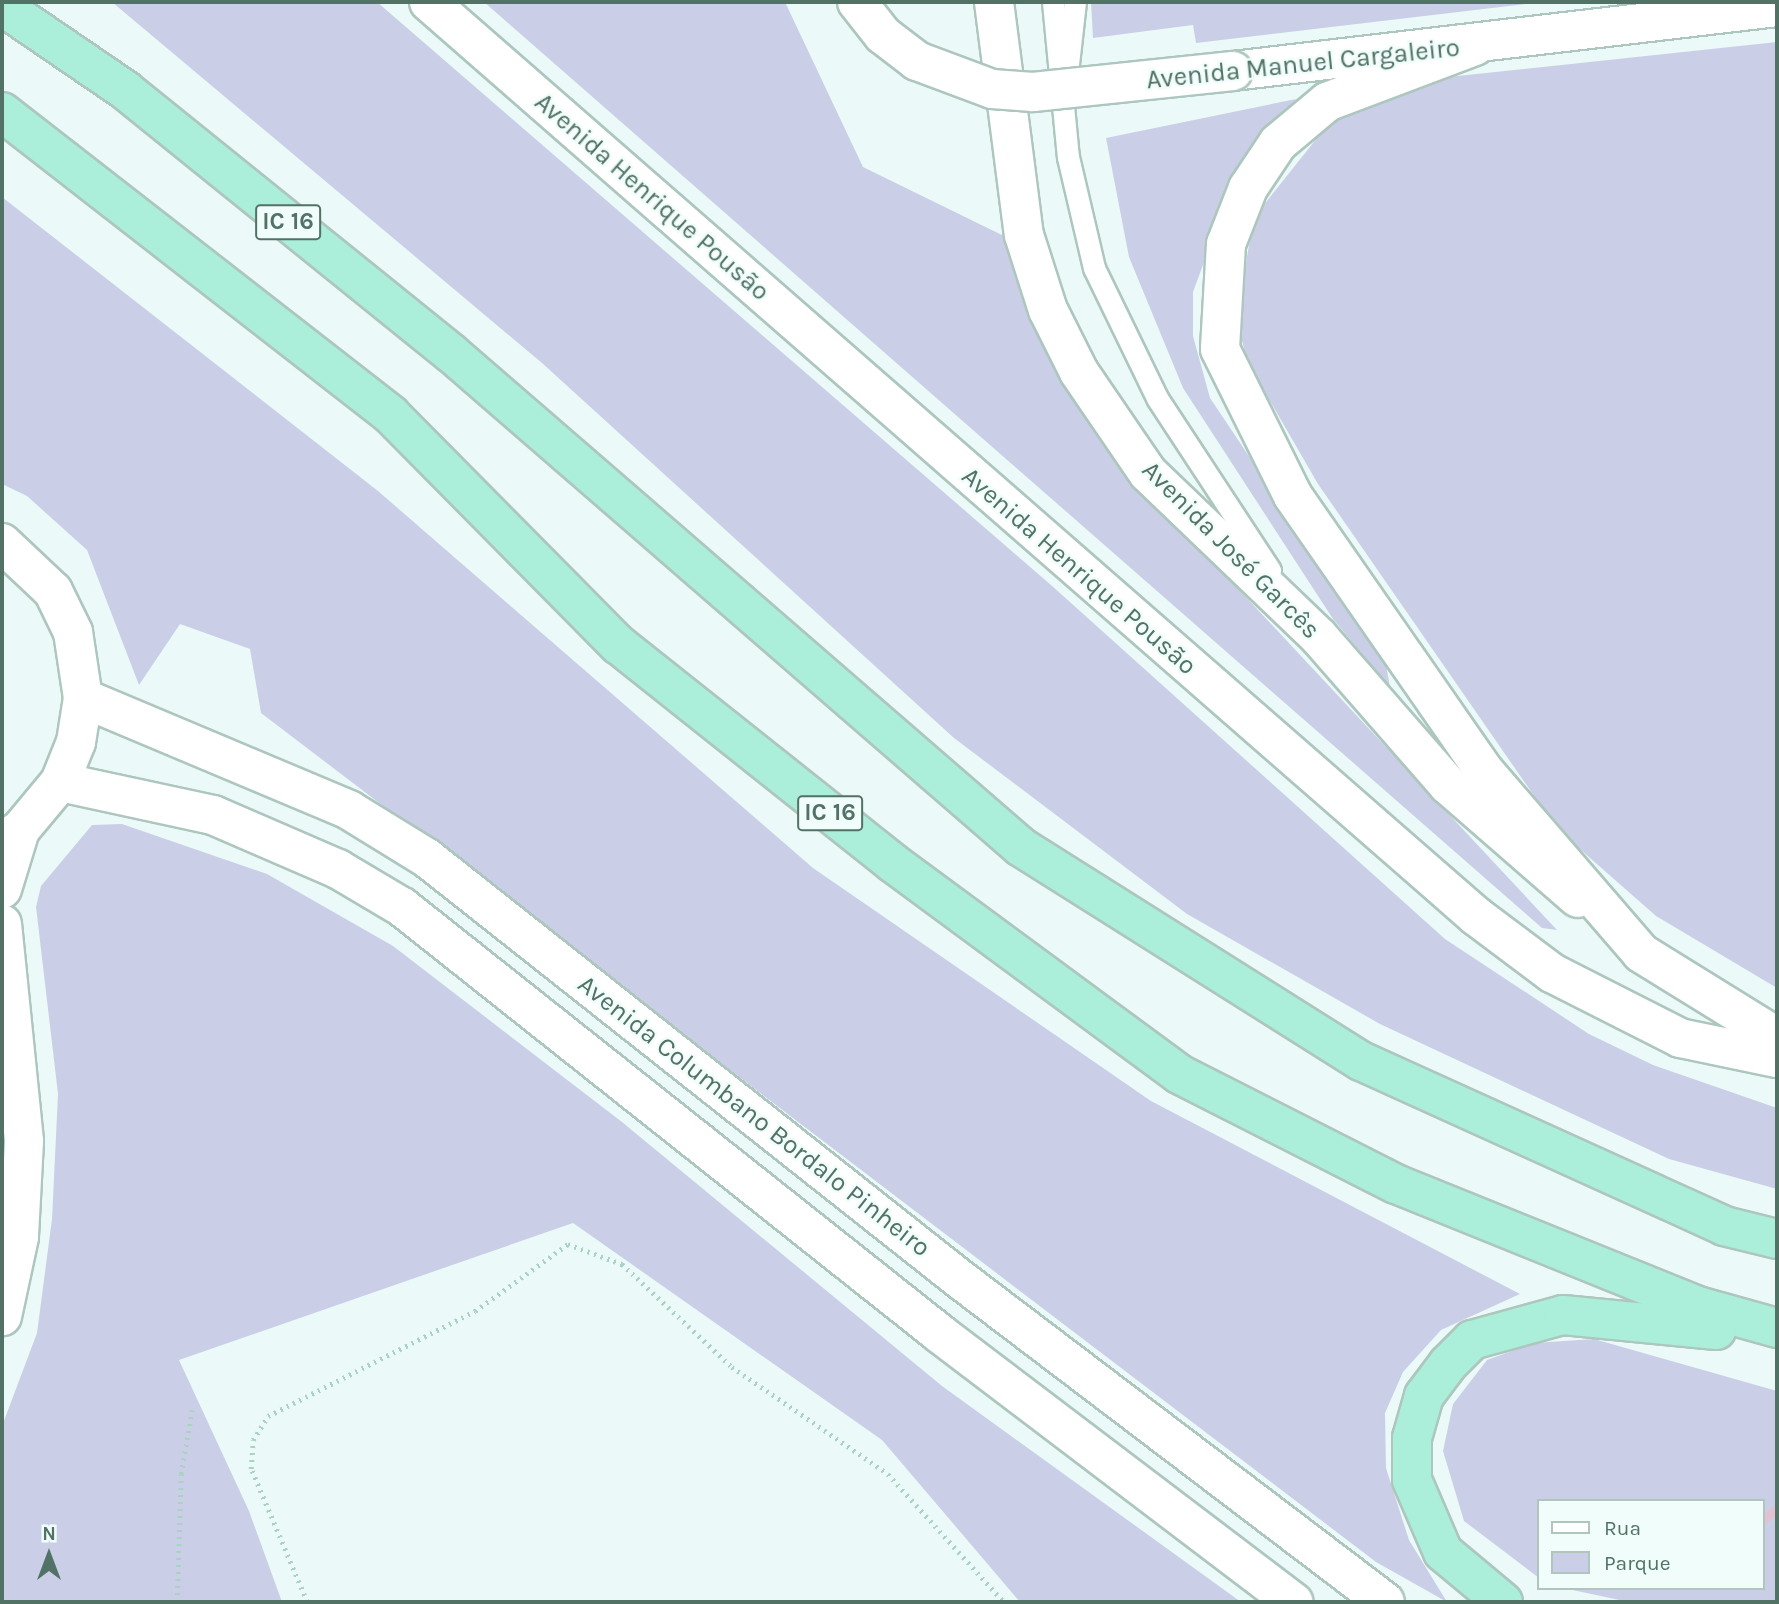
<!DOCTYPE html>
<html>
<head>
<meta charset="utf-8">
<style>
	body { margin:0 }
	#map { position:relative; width:1779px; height:1604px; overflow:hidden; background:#ebfaf8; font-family:Karla,sans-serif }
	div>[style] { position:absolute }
	.green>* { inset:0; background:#cacfe7 }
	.stream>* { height:10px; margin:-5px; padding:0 5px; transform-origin:5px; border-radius:5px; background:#e2c1d5 }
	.path>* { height:4.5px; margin-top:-2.25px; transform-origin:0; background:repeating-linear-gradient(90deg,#a9d2c2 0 2px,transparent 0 7px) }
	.roads { filter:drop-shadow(2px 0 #adc6be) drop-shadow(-2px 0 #adc6be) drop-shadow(0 2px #adc6be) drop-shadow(0 -2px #adc6be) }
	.service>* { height:21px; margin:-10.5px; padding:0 10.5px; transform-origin:10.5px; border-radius:10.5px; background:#fff }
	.minor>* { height:38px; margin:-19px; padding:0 19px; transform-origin:19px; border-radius:19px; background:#fff }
	.tertiary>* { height:38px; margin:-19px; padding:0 19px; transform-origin:19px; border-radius:19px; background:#fff }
	.secondary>* { height:38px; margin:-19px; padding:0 19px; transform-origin:19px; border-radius:19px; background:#fff }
	.trunk>* { height:38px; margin:-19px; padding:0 19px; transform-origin:19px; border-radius:19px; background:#abeed9 }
	.bridges { filter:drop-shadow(2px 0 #adc6be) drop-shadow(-2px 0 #adc6be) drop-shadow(0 2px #adc6be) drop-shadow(0 -2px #adc6be) }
	.minor-bridge>* { height:38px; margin:-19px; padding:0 19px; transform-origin:19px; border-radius:19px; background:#fff }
	span { translate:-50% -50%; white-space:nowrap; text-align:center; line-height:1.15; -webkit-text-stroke:5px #f1fdfb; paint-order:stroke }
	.shield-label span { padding:2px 5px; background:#f1fdfb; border:2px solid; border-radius:5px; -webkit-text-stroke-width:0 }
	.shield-label { font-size:24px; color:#517265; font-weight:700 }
	.street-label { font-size:26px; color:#517265 }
	.frame { position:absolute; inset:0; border:4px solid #517265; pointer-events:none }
	.legend { position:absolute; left:1537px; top:1499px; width:228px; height:91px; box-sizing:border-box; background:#f1fdfb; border:2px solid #b1c5bf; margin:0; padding:9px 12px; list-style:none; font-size:21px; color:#517265 }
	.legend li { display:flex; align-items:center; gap:14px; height:35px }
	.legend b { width:35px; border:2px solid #b1c5bf }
	.north { position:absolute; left:14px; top:1520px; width:70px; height:70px; -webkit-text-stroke:5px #f1fdfb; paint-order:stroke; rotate:0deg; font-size:19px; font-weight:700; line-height:28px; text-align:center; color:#517265 }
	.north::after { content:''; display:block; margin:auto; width:24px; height:32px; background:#517265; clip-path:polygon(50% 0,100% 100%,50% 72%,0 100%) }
</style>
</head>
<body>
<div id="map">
	<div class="green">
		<div style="clip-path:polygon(112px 2px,377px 2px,1051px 585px,1445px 939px,1589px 1034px,1653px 1065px,1777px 1108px,1777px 1189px,1669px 1159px,1380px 1024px,1187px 914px,954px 738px,542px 363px)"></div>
		<div style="clip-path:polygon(484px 2px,785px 2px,863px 167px,1006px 237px,1160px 505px,1557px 930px,1542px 928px)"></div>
		<div style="clip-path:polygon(1091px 2px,1542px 2px,1196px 43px,1193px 25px,1093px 38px)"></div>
		<div style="clip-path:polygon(1777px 42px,1777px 988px,1656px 916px,1557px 829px,1318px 484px,1248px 363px,1236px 319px,1254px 217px,1329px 123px,1395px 92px,1448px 77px)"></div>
		<div style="clip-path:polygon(1296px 99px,1234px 181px,1193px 292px,1193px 336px,1210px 398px,1385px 659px,1390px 687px,1333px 619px,1183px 388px,1129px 257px,1106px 138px)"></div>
		<div style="clip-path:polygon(2px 197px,378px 491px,813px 868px,1151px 1101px,1520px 1294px,1441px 1330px,1403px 1372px,1385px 1413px,1386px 1468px,1409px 1540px,1447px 1602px,1376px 1562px,261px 713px,250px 649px,180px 624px,139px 685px,87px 550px,27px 496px,2px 484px)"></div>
		<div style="clip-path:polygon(122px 824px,267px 874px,393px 946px,622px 1122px,942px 1386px,1241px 1602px,1020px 1602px,882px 1440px,573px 1223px,179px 1360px,249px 1511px,282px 1602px,2px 1602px,2px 1426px,37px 1333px,52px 1219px,58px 1094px,36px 907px,41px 886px,92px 825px)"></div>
		<div style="clip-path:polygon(1594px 1339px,1777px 1391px,1777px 1602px,1629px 1602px,1563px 1588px,1763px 1588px,1763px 1501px,1539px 1501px,1539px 1578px,1464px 1521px,1443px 1451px,1453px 1404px,1487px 1360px,1534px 1343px)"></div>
	</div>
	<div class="stream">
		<div style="left:1763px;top:1520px;width:17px;rotate:-36deg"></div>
	</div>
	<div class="path">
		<div style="left:177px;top:1602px;width:128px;rotate:-88.2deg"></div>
		<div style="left:181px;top:1474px;width:65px;rotate:-80.2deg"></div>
		<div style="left:307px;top:1602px;width:144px;rotate:-112.8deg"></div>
		<div style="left:251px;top:1469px;width:29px;rotate:-86deg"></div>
		<div style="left:253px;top:1440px;width:28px;rotate:-58deg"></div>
		<div style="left:268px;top:1416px;width:232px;rotate:-26.9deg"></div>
		<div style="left:475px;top:1311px;width:115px;rotate:-35.8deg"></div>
		<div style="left:568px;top:1244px;width:58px;rotate:20.3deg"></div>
		<div style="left:622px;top:1264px;width:151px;rotate:43.1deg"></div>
		<div style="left:732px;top:1367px;width:189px;rotate:34.4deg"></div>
		<div style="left:888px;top:1474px;width:173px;rotate:47.8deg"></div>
	</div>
	<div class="roads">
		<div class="service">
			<div style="left:1053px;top:2px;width:156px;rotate:84.5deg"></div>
			<div style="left:1068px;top:157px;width:114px;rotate:76.8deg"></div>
			<div style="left:1094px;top:268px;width:144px;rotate:64.1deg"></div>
			<div style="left:1157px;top:398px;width:206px;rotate:56.7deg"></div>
			<div style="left:1067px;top:73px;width:71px;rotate:-83.6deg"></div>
		</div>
		<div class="minor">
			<div style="left:994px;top:2px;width:235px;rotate:82.7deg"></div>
			<div style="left:1024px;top:235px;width:79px;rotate:72.3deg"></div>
			<div style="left:1048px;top:310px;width:69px;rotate:63.4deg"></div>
			<div style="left:1079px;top:372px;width:122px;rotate:55.7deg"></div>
			<div style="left:1148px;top:473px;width:237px;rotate:43.8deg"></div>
			<div style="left:1319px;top:637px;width:196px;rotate:48.9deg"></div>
			<div style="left:1448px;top:785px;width:172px;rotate:41deg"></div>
			<div style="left:1233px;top:71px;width:548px;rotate:-6.71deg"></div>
		</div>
		<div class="tertiary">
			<div style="left:429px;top:2px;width:1390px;rotate:41.12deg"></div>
			<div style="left:1476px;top:916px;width:95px;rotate:36.9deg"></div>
			<div style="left:1552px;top:973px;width:144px;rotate:26.9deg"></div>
			<div style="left:1680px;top:1038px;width:99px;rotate:11.7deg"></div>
			<div style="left:1475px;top:46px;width:158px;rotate:159.3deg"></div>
			<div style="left:1327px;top:102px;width:64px;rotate:140.1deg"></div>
			<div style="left:1278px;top:143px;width:54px;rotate:123.7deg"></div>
			<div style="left:1248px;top:188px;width:60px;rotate:111.4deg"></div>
			<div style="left:1226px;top:244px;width:105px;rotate:93.3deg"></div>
			<div style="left:1220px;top:349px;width:164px;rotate:63.6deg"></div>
			<div style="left:1293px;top:496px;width:336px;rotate:55.2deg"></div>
			<div style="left:1485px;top:772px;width:239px;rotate:49.2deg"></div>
			<div style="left:1641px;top:953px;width:160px;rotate:31.7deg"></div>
		</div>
		<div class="secondary">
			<div style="left:2px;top:543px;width:70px;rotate:43.3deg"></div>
			<div style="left:53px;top:591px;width:46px;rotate:64deg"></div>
			<div style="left:73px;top:632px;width:67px;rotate:81.4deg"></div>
			<div style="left:83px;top:698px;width:45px;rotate:99deg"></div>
			<div style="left:76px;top:742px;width:43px;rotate:111.8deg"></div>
			<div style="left:60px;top:782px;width:62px;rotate:129.8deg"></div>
			<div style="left:20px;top:830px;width:21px;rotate:149deg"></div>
			<div style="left:83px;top:698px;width:289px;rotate:22.8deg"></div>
			<div style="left:349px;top:810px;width:92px;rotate:31.6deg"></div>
			<div style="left:427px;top:858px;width:681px;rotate:38.32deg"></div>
			<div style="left:961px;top:1280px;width:532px;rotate:37.21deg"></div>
			<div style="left:60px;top:782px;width:157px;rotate:12.2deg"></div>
			<div style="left:213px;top:815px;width:136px;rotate:23.4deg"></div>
			<div style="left:338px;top:869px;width:74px;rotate:30.7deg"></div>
			<div style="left:402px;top:907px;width:685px;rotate:38.42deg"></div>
			<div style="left:939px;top:1333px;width:445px;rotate:37.2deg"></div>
			<div style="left:2px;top:889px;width:62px;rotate:-73deg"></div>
			<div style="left:2px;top:924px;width:218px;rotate:84.2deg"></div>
			<div style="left:24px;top:1141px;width:96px;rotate:93deg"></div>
			<div style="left:19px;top:1237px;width:81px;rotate:102.1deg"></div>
		</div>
		<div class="trunk">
			<div style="left:2px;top:6px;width:149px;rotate:34.3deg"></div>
			<div style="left:125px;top:90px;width:419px;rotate:38.9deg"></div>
			<div style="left:451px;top:353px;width:754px;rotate:40.91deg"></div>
			<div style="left:1021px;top:847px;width:402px;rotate:32.2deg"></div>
			<div style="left:1361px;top:1061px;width:399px;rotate:24.4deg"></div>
			<div style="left:1724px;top:1226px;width:55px;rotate:13.8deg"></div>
			<div style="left:2px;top:112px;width:493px;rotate:37.9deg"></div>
			<div style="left:391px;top:415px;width:324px;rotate:45.3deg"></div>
			<div style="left:619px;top:645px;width:350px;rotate:38.5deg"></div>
			<div style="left:893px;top:863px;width:355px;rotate:36.4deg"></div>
			<div style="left:1179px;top:1074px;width:243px;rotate:26.9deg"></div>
			<div style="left:1396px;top:1184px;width:326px;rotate:22deg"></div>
			<div style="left:1698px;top:1306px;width:82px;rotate:15.6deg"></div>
			<div style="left:1503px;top:1602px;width:78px;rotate:-140.2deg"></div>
			<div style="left:1443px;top:1552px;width:78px;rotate:-113.3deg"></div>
			<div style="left:1412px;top:1480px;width:42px;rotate:-90deg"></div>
			<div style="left:1412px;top:1438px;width:44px;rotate:-74.1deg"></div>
			<div style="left:1424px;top:1396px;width:40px;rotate:-53deg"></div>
			<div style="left:1448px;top:1364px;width:34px;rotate:-45deg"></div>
			<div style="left:1472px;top:1340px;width:94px;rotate:-15.4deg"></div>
			<div style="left:1563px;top:1315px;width:154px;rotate:5.6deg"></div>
		</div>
	</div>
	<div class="bridges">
		<div class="minor-bridge">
			<div style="left:857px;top:2px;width:42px;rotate:51.8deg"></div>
			<div style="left:883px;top:35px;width:43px;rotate:37.4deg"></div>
			<div style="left:917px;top:61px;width:80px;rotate:20.5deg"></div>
			<div style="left:992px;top:89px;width:41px;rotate:4.2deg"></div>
			<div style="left:1033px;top:92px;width:201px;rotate:-6deg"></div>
		</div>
	</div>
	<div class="shield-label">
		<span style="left:288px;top:222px">IC 16</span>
		<span style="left:830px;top:813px">IC 16</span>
	</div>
	<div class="street-label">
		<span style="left:1303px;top:64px;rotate:-6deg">Avenida Manuel Cargaleiro</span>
		<span style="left:652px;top:197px;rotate:41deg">Avenida Henrique Pousão</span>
		<span style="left:1231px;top:550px;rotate:45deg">Avenida José Garcês</span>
		<span style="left:1079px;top:571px;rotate:41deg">Avenida Henrique Pousão</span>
		<span style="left:754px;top:1116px;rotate:38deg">Avenida Columbano Bordalo Pinheiro</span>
	</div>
	<div class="frame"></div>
	<ul class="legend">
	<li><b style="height:9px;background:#fff"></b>Rua</li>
	<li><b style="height:19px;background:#cacfe7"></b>Parque</li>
	</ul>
	<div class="north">N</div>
</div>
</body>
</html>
